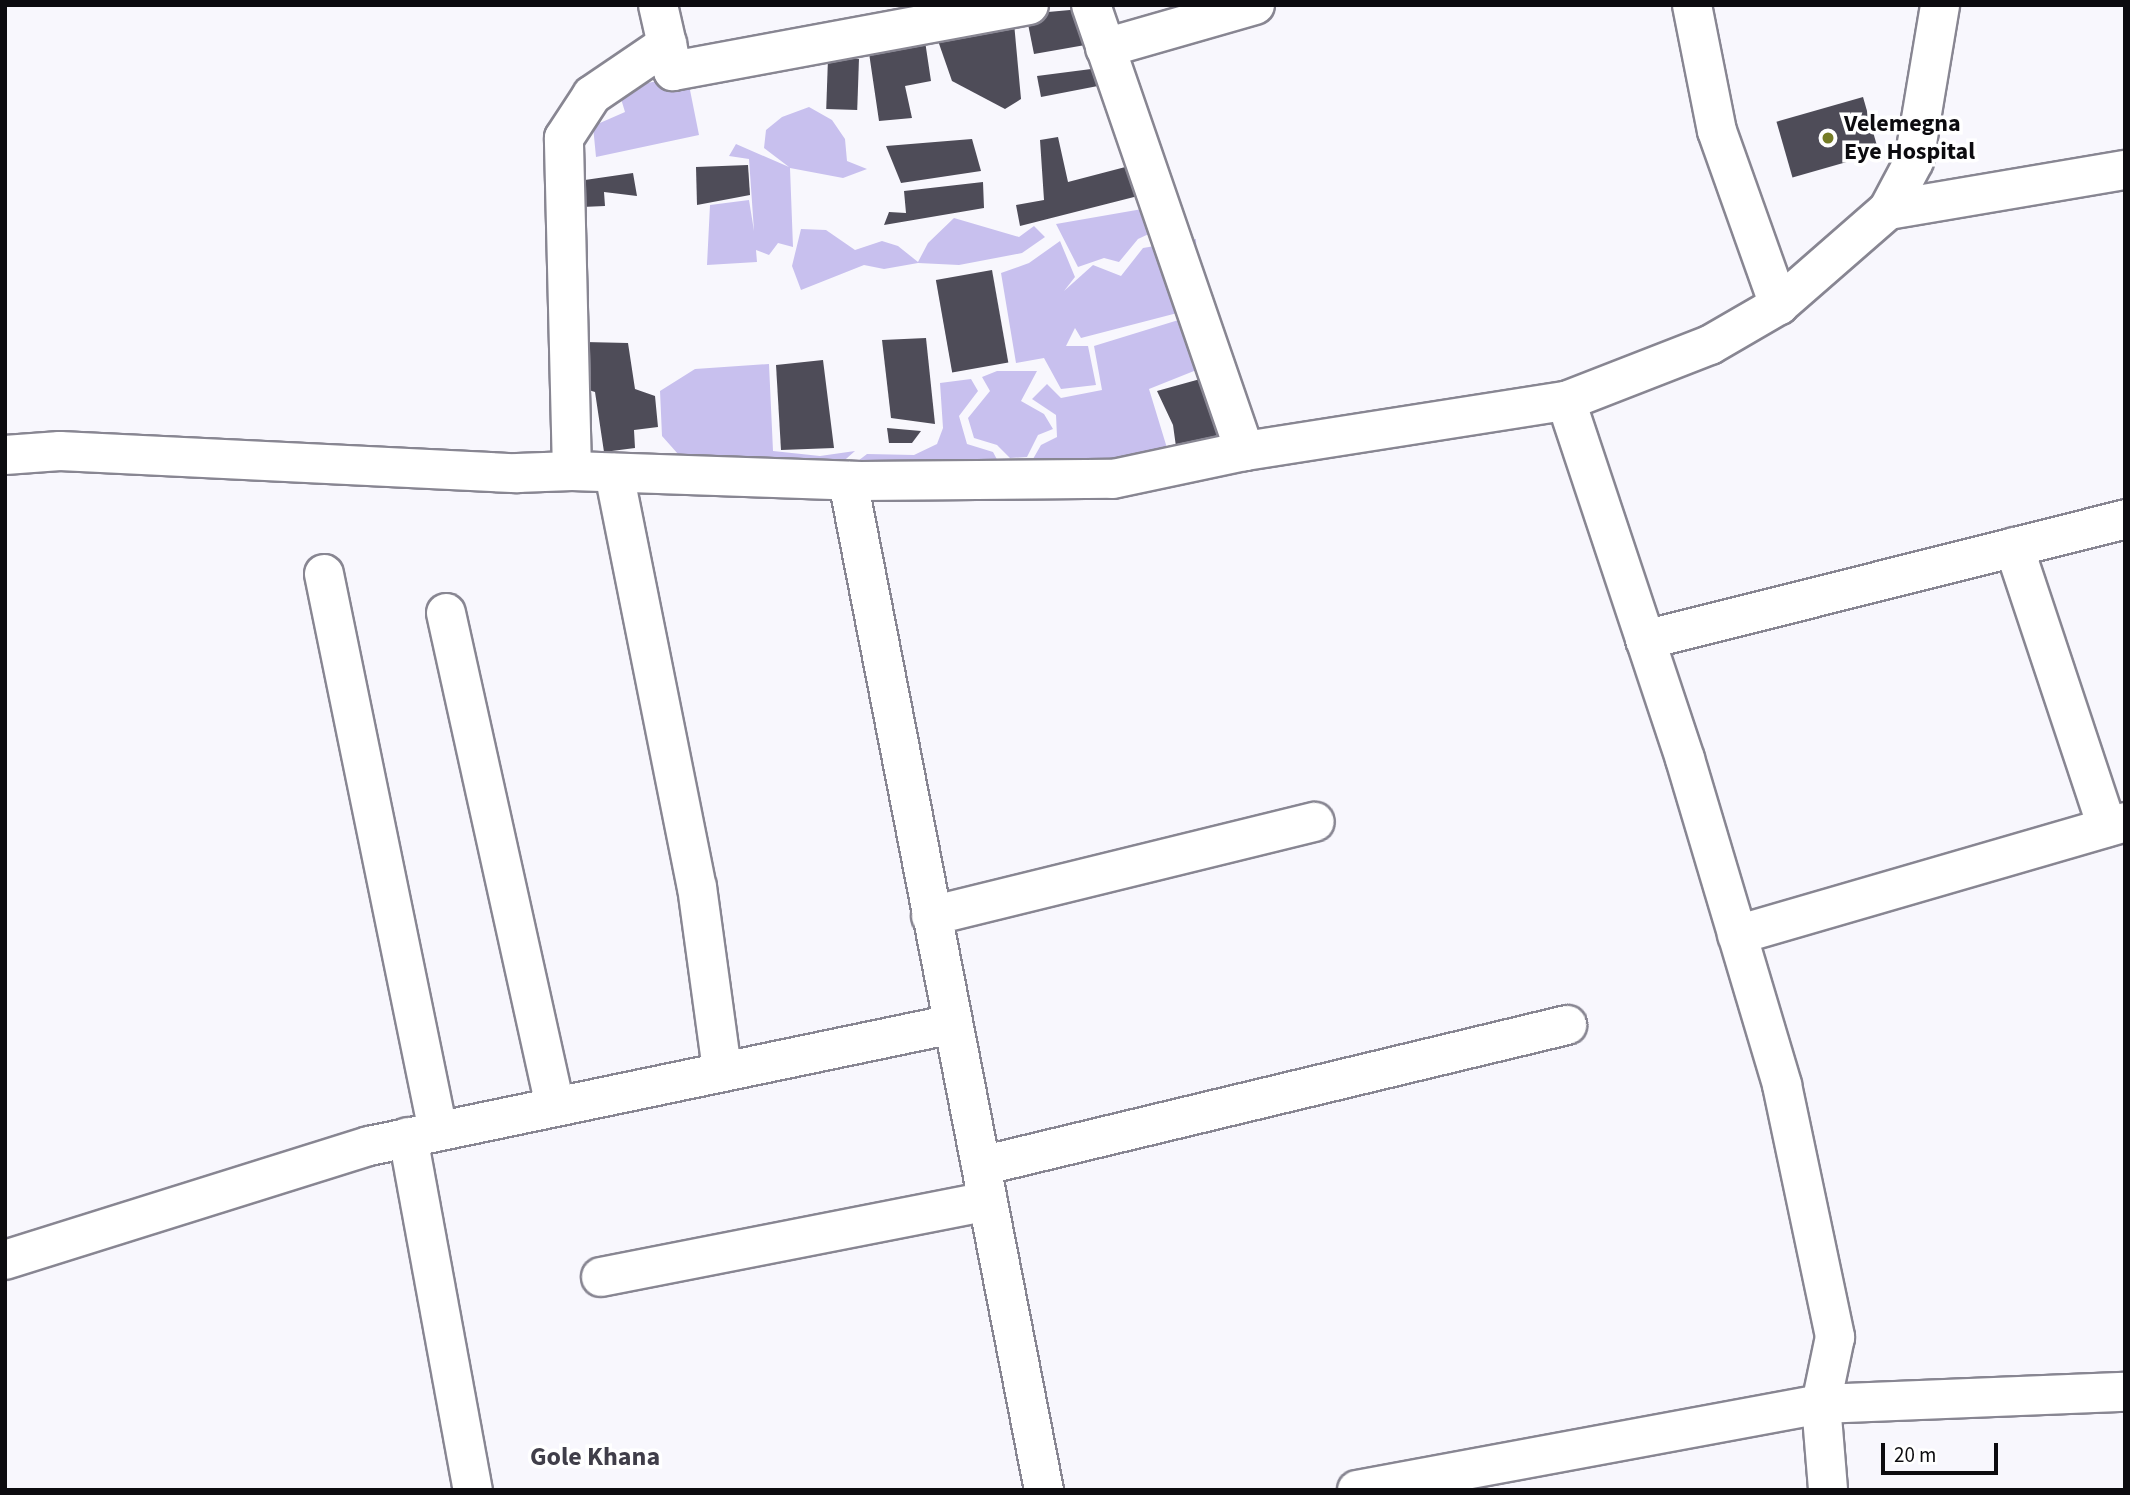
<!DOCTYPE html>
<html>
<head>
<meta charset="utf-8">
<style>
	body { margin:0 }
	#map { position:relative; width:2130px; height:1495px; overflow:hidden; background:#f8f7fd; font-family:"Source Sans 3",sans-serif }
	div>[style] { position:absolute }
	.green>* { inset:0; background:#c8c0ee }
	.building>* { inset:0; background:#4e4c58; transform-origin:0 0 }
	.roads { filter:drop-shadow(2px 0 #888692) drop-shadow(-2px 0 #888692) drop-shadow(0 2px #888692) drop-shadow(0 -2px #888692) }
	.minor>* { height:38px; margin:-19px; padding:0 19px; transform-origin:19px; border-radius:19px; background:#fff }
	.dots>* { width:19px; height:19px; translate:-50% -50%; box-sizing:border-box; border:4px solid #fff; border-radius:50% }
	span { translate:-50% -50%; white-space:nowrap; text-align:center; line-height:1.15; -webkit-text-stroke:7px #fff; paint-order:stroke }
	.poi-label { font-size:24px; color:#0c0b0f; font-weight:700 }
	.left { translate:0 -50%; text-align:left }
	.neighbourhood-label { font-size:26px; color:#403e49; font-weight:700 }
	.frame { position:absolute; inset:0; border:7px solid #0c0b0f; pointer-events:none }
	.scale { position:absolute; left:1881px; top:1443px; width:117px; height:32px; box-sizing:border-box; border:4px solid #0c0b0f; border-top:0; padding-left:9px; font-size:21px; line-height:24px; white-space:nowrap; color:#0c0b0f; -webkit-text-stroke:5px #fff; paint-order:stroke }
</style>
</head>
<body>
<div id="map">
	<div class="green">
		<div style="clip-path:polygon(687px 75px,699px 135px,596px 157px,593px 126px,625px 112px,618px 89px)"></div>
		<div style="clip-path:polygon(809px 107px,832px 120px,845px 139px,847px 161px,867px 169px,843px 178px,790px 168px,793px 247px,778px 243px,769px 255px,756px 250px,757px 262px,707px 265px,710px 205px,749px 200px,754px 231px,749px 159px,729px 156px,736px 144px,789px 167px,764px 148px,766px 130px,782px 117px)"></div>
		<div style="clip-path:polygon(1148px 208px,1153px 232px,1138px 239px,1119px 262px,1104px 258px,1078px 267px,1056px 224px)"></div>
		<div style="clip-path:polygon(954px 218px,1019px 237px,1034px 226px,1045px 237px,1022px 253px,959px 265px,918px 263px,884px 269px,864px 265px,801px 290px,792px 266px,801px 229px,826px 230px,855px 250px,882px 241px,898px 246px,918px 262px,928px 243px)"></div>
		<div style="clip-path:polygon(1196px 239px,1197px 269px,1212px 304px,1081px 338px,1075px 328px,1066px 346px,1088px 346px,1096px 385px,1061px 389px,1044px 358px,1016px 363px,1001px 273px,1029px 263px,1060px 241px,1075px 277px,1064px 291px,1093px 265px,1121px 276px,1143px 248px)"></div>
		<div style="clip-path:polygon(1185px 318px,1204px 367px,1149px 389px,1167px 448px,1096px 470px,850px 467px,867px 454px,914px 455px,937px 444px,943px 428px,940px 383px,971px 379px,978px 391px,959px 416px,967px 444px,993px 452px,1001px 467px,1029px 466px,1041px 445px,1057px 437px,1056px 415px,1032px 399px,1047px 384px,1061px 398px,1102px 390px,1094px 346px)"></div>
		<div style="clip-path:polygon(769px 364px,773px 451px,820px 456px,855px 451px,838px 466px,699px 458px,678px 454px,662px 436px,660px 391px,695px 369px)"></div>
		<div style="clip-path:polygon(997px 371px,1037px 371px,1021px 401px,1044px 414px,1053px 429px,1038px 435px,1027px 457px,1010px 458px,997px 445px,974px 438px,968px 418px,990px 391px,982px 377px)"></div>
	</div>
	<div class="building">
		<div style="clip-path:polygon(1081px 9px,1091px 44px,1034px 54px,1026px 14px)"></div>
		<div style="clip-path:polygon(1014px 23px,1021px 99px,1005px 109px,952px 81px,936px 35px)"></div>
		<div style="clip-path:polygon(925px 41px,931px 81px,905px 86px,912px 118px,879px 121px,869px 53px)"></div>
		<div style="left:828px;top:58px;width:31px;height:51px;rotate:2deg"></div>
		<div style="clip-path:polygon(1099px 68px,1103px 85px,1041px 97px,1037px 76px)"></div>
		<div style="left:1863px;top:97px;width:58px;height:90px;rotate:74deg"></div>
		<div style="clip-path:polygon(1058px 137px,1068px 182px,1133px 165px,1138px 196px,1020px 226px,1016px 205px,1044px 200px,1040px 140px)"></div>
		<div style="clip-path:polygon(972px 139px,981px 171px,901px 183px,886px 146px)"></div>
		<div style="clip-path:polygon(748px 165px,750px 195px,697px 205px,696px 167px)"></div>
		<div style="clip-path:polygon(633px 173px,637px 196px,604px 192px,605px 206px,582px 207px,578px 181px)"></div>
		<div style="clip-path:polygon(983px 182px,984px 208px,884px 225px,889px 212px,906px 213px,904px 191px)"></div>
		<div style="left:992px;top:270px;width:94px;height:57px;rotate:80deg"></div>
		<div style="clip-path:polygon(926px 338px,935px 424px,891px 418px,882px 340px)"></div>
		<div style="clip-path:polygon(585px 342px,628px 343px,635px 389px,655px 396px,658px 427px,634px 430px,635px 448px,604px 452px,595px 392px,582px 388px)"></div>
		<div style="clip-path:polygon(823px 360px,834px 448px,781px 450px,776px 365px)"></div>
		<div style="clip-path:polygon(1211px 376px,1228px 444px,1177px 454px,1173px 425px,1157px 391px)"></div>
		<div style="clip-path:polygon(887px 428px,921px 431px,912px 443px,889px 443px)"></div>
	</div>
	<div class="roads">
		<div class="minor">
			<div style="left:658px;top:5px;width:68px;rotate:77.2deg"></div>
			<div style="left:673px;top:71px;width:362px;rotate:-10.5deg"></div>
			<div style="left:1091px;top:5px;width:472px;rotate:71deg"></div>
			<div style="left:1692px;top:5px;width:128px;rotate:78.8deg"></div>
			<div style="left:1717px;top:131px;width:185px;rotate:70.4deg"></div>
			<div style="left:1105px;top:48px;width:156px;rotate:-16deg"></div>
			<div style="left:1888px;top:210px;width:240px;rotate:-9.6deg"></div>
			<div style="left:1566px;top:401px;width:377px;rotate:71.6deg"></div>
			<div style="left:1685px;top:759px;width:340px;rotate:73.4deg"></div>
			<div style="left:1782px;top:1085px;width:258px;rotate:78.1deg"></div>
			<div style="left:1835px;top:1337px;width:68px;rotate:101.8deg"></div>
			<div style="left:1821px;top:1404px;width:86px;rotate:85.3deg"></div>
			<div style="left:5px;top:455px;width:55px;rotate:-4.2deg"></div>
			<div style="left:60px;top:451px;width:458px;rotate:2.8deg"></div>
			<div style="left:517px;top:473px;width:55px;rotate:-2.1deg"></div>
			<div style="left:572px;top:471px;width:289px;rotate:2deg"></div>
			<div style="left:861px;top:481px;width:252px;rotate:-0.5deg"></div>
			<div style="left:1113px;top:479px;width:135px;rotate:-12deg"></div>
			<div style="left:1245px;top:451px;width:325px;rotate:-8.9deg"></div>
			<div style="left:1566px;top:401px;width:155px;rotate:-21.3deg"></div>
			<div style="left:1710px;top:345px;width:80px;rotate:-30.1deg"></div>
			<div style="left:1779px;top:305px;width:145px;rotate:-41.1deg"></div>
			<div style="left:1888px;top:210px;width:55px;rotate:-62deg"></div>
			<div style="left:1914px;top:161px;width:158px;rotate:-80.5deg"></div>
			<div style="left:572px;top:471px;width:333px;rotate:-91.4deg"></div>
			<div style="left:564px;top:138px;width:51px;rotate:-56.9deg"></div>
			<div style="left:592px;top:95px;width:91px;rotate:-34.2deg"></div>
			<div style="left:614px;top:473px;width:422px;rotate:78.7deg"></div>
			<div style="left:697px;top:887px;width:185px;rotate:82.2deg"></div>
			<div style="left:848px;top:481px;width:1028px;rotate:79.01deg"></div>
			<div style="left:2014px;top:547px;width:295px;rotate:71.6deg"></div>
			<div style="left:324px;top:574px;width:569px;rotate:78.43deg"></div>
			<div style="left:446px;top:613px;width:505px;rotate:77.53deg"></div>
			<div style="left:1645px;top:640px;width:495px;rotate:-14.1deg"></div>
			<div style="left:931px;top:916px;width:395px;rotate:-13.8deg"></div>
			<div style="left:1737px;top:935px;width:404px;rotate:-16.2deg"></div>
			<div style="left:408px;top:1137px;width:359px;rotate:79.6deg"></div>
			<div style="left:981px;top:1166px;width:603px;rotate:-13.53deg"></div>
			<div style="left:5px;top:1260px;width:381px;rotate:-17.4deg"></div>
			<div style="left:369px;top:1146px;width:597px;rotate:-11.8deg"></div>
			<div style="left:601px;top:1277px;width:394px;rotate:-11.1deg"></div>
			<div style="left:1357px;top:1490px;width:472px;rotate:-10.5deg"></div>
			<div style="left:1821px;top:1404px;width:304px;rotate:-2.3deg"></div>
		</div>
	</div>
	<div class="dots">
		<div style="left:1828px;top:138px;background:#757c26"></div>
	</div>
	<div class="poi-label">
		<span class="left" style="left:1844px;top:138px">Velemegna<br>Eye Hospital</span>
	</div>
	<div class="neighbourhood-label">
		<span style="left:595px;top:1457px">Gole Khana</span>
	</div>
	<div class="frame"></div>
	<div class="scale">20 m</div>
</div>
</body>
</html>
